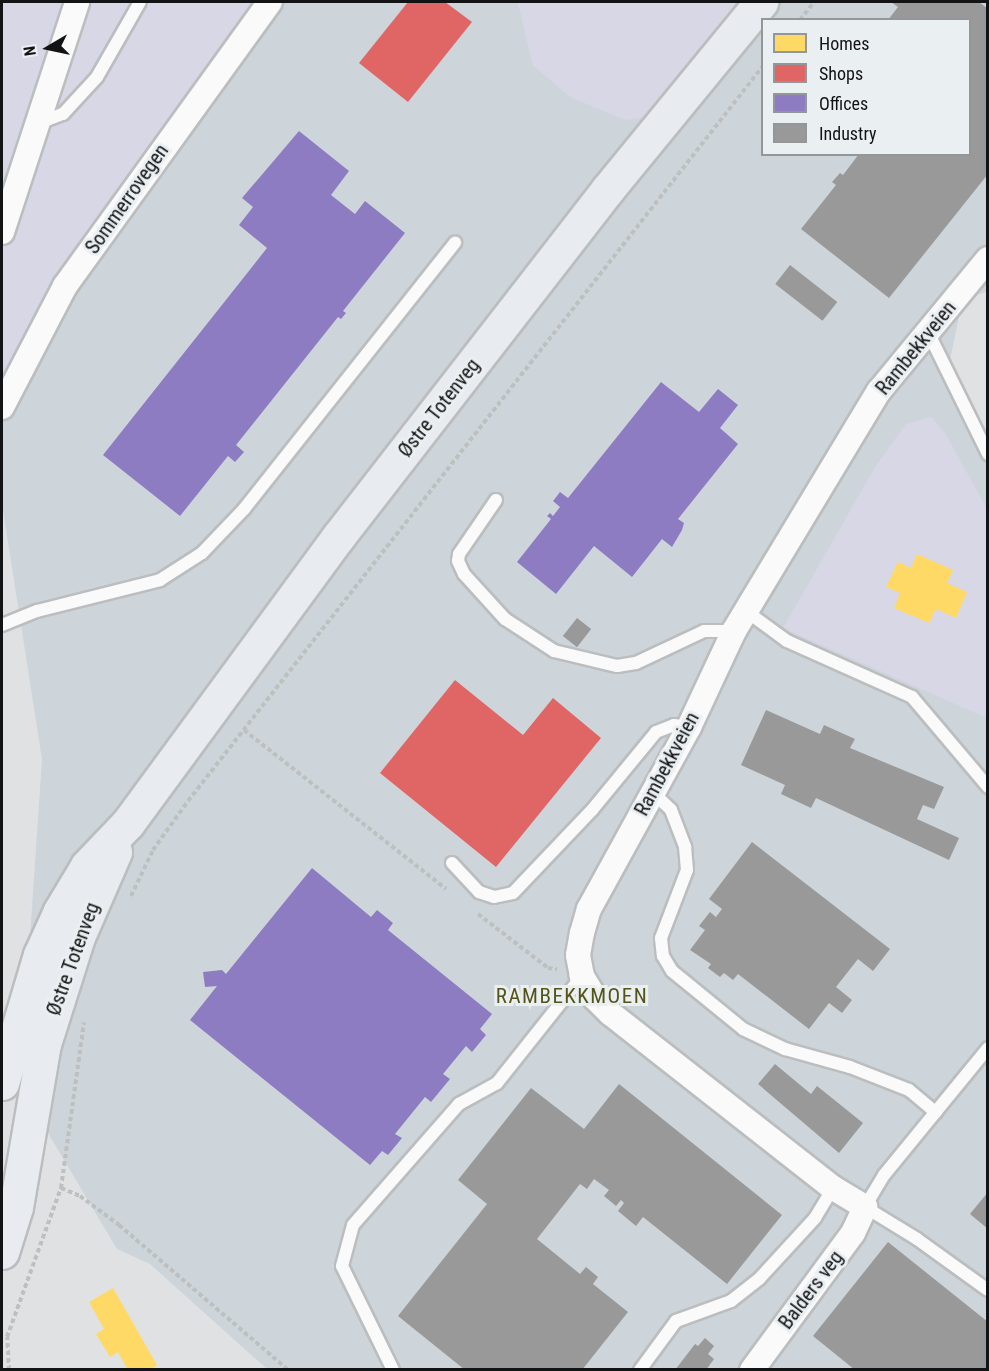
<!DOCTYPE html>
<html>
<head>
<meta charset="utf-8">
<style>
	body { margin:0 }
	#map { position:relative; width:989px; height:1371px; overflow:hidden; background:#dfe1e3; font-family:"Roboto Condensed",sans-serif }
	div>[style] { position:absolute }
	.built>* { inset:0; background:#cdd5da }
	.green>* { inset:0; background:#d7d7e6 }
	.homes>* { inset:0; background:#ffd966 }
	.shops>* { inset:0; background:#e06666 }
	.offices>* { inset:0; background:#8e7cc3 }
	.industry>* { inset:0; background:#999; transform-origin:0 0 }
	.path>* { height:4px; margin-top:-2px; transform-origin:0; background:repeating-linear-gradient(90deg,#bebfbf 0 4.5px,transparent 0 7.5px) }
	.roads { filter:drop-shadow(2px 0 #bbbdbe) drop-shadow(-2px 0 #bbbdbe) drop-shadow(0 2px #bbbdbe) drop-shadow(0 -2px #bbbdbe) }
	.service>* { height:12px; margin:-6px; padding:0 6px; transform-origin:6px; border-radius:6px; background:#fafafb }
	.minor>* { height:24px; margin:-12px; padding:0 12px; transform-origin:12px; border-radius:12px; background:#fafafb }
	.primary>* { height:33px; margin:-16.5px; padding:0 16.5px; transform-origin:16.5px; border-radius:16.5px; background:#e8ecf1 }
	span { translate:-50% -50%; white-space:nowrap; text-align:center; line-height:1.15; -webkit-text-stroke:6px #eaeff2; paint-order:stroke }
	.street-label { font-size:20px; color:#121314 }
	.neighbourhood-label { font-size:21px; color:#545418; letter-spacing:1.5px }
	.frame { position:absolute; inset:0; border:3px solid #121314; pointer-events:none }
	.legend { position:absolute; left:761px; top:18px; width:210px; height:138px; box-sizing:border-box; background:#eaeff2; border:2px solid #949799; margin:0; padding:8px 10px; list-style:none; font-size:18px; color:#121314 }
	.legend li { display:flex; align-items:center; gap:12px; height:30px }
	.legend b { width:30px; border:2px solid #949799 }
	.north { position:absolute; left:18px; top:18px; width:60px; height:60px; -webkit-text-stroke:4px #eaeff2; paint-order:stroke; rotate:261deg; font-size:16px; font-weight:700; line-height:24px; text-align:center; color:#121314 }
	.north::after { content:''; display:block; margin:auto; width:21px; height:27px; background:#121314; clip-path:polygon(50% 0,100% 100%,50% 72%,0 100%) }
</style>
</head>
<body>
<div id="map">
	<div class="built">
		<div style="clip-path:polygon(evenodd,273px 2px,518px 2px,533px 65px,680px 79px,736px 2px,987px 2px,987px 292px,963px 298px,950px 360px,988px 468px,987px 1369px,267px 1369px,150px 1264px,117px 1249px,20px 1086px,42px 759px,2px 504px,2px 420px,206px 76px,273px 2px,762px 20px,970px 20px,970px 154px,762px 154px,762px 20px)"></div>
	</div>
	<div class="green">
		<div style="clip-path:polygon(2px 2px,273px 2px,206px 76px,2px 420px)"></div>
		<div style="clip-path:polygon(518px 2px,736px 2px,648px 117px,625px 120px,570px 97px,533px 65px)"></div>
		<div style="clip-path:polygon(931px 417px,945px 433px,987px 509px,987px 718px,783px 628px,875px 467px,906px 424px)"></div>
	</div>
	<div class="homes">
		<div style="clip-path:polygon(917px 554px,953px 570px,947px 583px,967px 592px,956px 618px,936px 609px,929px 623px,894px 608px,900px 593px,886px 587px,898px 562px,911px 568px)"></div>
		<div style="clip-path:polygon(113px 1288px,157px 1365px,150px 1370px,128px 1370px,118px 1352px,110px 1357px,96px 1334px,104px 1329px,89px 1302px)"></div>
	</div>
	<div class="shops">
		<div style="clip-path:polygon(408px 2px,445px 2px,472px 22px,408px 102px,359px 63px)"></div>
		<div style="clip-path:polygon(455px 680px,523px 735px,553px 698px,601px 738px,496px 867px,380px 773px)"></div>
	</div>
	<div class="offices">
		<div style="clip-path:polygon(299px 131px,349px 171px,331px 195px,355px 214px,365px 201px,405px 233px,343px 311px,346px 313px,341px 319px,338px 317px,236px 445px,244px 452px,235px 462px,228px 456px,180px 516px,103px 455px,267px 248px,239px 225px,253px 207px,242px 198px)"></div>
		<div style="clip-path:polygon(661px 382px,699px 412px,718px 389px,738px 405px,720px 428px,738px 444px,678px 519px,684px 523px,682px 530px,672px 547px,662px 539px,632px 577px,594px 546px,556px 594px,517px 562px,551px 519px,547px 516px,550px 513px,553px 516px,560px 507px,553px 501px,560px 492px,568px 498px)"></div>
		<div style="clip-path:polygon(312px 868px,371px 917px,377px 910px,393px 923px,388px 930px,492px 1014px,480px 1029px,486px 1035px,472px 1052px,466px 1046px,443px 1074px,450px 1079px,431px 1102px,425px 1097px,395px 1134px,402px 1138px,388px 1155px,382px 1151px,370px 1165px,190px 1020px,217px 986px,205px 987px,203px 972px,222px 970px,226px 974px)"></div>
	</div>
	<div class="industry">
		<div style="clip-path:polygon(891px 2px,979px 2px,988px 9px,988px 174px,889px 298px,801px 229px,836px 185px,832px 182px,840px 173px,843px 175px,859px 154px,970px 154px,970px 20px,888px 20px,898px 7px)"></div>
		<div style="left:790px;top:265px;width:60px;height:24px;rotate:38deg"></div>
		<div style="left:577px;top:618px;width:18px;height:23px;rotate:38deg"></div>
		<div style="clip-path:polygon(766px 710px,820px 734px,824px 725px,855px 739px,850px 748px,944px 787px,934px 809px,923px 805px,917px 819px,959px 838px,949px 860px,816px 798px,811px 808px,781px 794px,785px 785px,741px 765px)"></div>
		<div style="clip-path:polygon(752px 842px,890px 949px,873px 971px,858px 959px,836px 987px,852px 1000px,842px 1013px,829px 1003px,809px 1029px,738px 974px,733px 980px,724px 973px,720px 977px,708px 968px,711px 964px,690px 950px,705px 930px,699px 926px,710px 912px,716px 917px,722px 909px,709px 899px)"></div>
		<div style="clip-path:polygon(775px 1064px,811px 1094px,817px 1086px,863px 1123px,839px 1153px,758px 1084px)"></div>
		<div style="clip-path:polygon(619px 1084px,782px 1215px,727px 1284px,643px 1217px,636px 1226px,618px 1211px,624px 1203px,621px 1200px,616px 1206px,604px 1196px,609px 1190px,594px 1179px,587px 1189px,580px 1184px,537px 1239px,580px 1274px,586px 1267px,598px 1277px,593px 1284px,628px 1312px,582px 1370px,465px 1370px,398px 1316px,487px 1204px,458px 1180px,531px 1088px,584px 1129px)"></div>
		<div style="clip-path:polygon(988px 1192px,988px 1229px,970px 1214px)"></div>
		<div style="clip-path:polygon(888px 1242px,988px 1322px,988px 1370px,855px 1370px,813px 1336px)"></div>
		<div style="clip-path:polygon(705px 1338px,714px 1346px,708px 1354px,714px 1359px,706px 1370px,675px 1370px,695px 1344px,698px 1346px)"></div>
	</div>
	<div class="path">
		<div style="left:800px;top:20px;width:23px;rotate:-52deg"></div>
		<div style="left:244px;top:730px;width:257px;rotate:38.2deg"></div>
		<div style="left:131px;top:896px;width:51px;rotate:-64.4deg"></div>
		<div style="left:153px;top:850px;width:60px;rotate:-54.5deg"></div>
		<div style="left:188px;top:801px;width:932px;rotate:-51.97deg"></div>
		<div style="left:478px;top:914px;width:88px;rotate:37.6deg"></div>
		<div style="left:548px;top:968px;width:9px;rotate:6deg"></div>
		<div style="left:61px;top:1188px;width:21px;rotate:23deg"></div>
		<div style="left:80px;top:1196px;width:49px;rotate:36.6deg"></div>
		<div style="left:119px;top:1225px;width:223px;rotate:40.6deg"></div>
		<div style="left:9px;top:1370px;width:33px;rotate:-93deg"></div>
		<div style="left:7px;top:1337px;width:158px;rotate:-70.1deg"></div>
		<div style="left:61px;top:1188px;width:167px;rotate:-82.1deg"></div>
	</div>
	<div class="roads">
		<div class="service">
			<div style="left:39px;top:123px;width:26px;rotate:-21deg"></div>
			<div style="left:63px;top:114px;width:50px;rotate:-47.4deg"></div>
			<div style="left:97px;top:77px;width:86px;rotate:-60.2deg"></div>
			<div style="left:928px;top:332px;width:136px;rotate:63.8deg"></div>
			<div style="left:496px;top:500px;width:65px;rotate:124.4deg"></div>
			<div style="left:459px;top:554px;width:7px;rotate:98deg"></div>
			<div style="left:458px;top:561px;width:14px;rotate:65deg"></div>
			<div style="left:464px;top:574px;width:61px;rotate:47.7deg"></div>
			<div style="left:505px;top:619px;width:59px;rotate:33.1deg"></div>
			<div style="left:554px;top:651px;width:65px;rotate:13.4deg"></div>
			<div style="left:617px;top:666px;width:19px;rotate:-9deg"></div>
			<div style="left:636px;top:663px;width:75px;rotate:-25.2deg"></div>
			<div style="left:704px;top:631px;width:30px"></div>
			<div style="left:746px;top:611px;width:51px;rotate:36.2deg"></div>
			<div style="left:787px;top:641px;width:137px;rotate:24.1deg"></div>
			<div style="left:912px;top:697px;width:118px;rotate:49.8deg"></div>
			<div style="left:2px;top:625px;width:38px;rotate:-22deg"></div>
			<div style="left:37px;top:611px;width:127px;rotate:-14.1deg"></div>
			<div style="left:160px;top:580px;width:50px;rotate:-32.7deg"></div>
			<div style="left:202px;top:553px;width:61px;rotate:-46.3deg"></div>
			<div style="left:244px;top:509px;width:340px;rotate:-51.6deg"></div>
			<div style="left:652px;top:792px;width:26px;rotate:43deg"></div>
			<div style="left:671px;top:810px;width:40px;rotate:69deg"></div>
			<div style="left:685px;top:847px;width:23px;rotate:85deg"></div>
			<div style="left:687px;top:870px;width:73px;rotate:110.9deg"></div>
			<div style="left:661px;top:938px;width:18px;rotate:84deg"></div>
			<div style="left:663px;top:956px;width:17px;rotate:59deg"></div>
			<div style="left:672px;top:971px;width:92px;rotate:39.2deg"></div>
			<div style="left:743px;top:1029px;width:47px;rotate:25.5deg"></div>
			<div style="left:785px;top:1049px;width:67px;rotate:15.5deg"></div>
			<div style="left:850px;top:1067px;width:63px;rotate:21.3deg"></div>
			<div style="left:909px;top:1090px;width:35px;rotate:40deg"></div>
			<div style="left:452px;top:863px;width:40px;rotate:47deg"></div>
			<div style="left:479px;top:892px;width:16px;rotate:18deg"></div>
			<div style="left:494px;top:897px;width:19px;rotate:-12deg"></div>
			<div style="left:513px;top:893px;width:115px;rotate:-46.4deg"></div>
			<div style="left:592px;top:810px;width:101px;rotate:-50.6deg"></div>
			<div style="left:656px;top:732px;width:19px;rotate:-21deg"></div>
			<div style="left:674px;top:725px;width:15px;rotate:8deg"></div>
			<div style="left:988px;top:1048px;width:164px;rotate:129.3deg"></div>
			<div style="left:884px;top:1175px;width:37px;rotate:121deg"></div>
			<div style="left:865px;top:1207px;width:61px;rotate:31.6deg"></div>
			<div style="left:917px;top:1239px;width:87px;rotate:35.7deg"></div>
			<div style="left:393px;top:1370px;width:116px;rotate:-116.1deg"></div>
			<div style="left:342px;top:1266px;width:42px;rotate:-75deg"></div>
			<div style="left:353px;top:1225px;width:161px;rotate:-48.8deg"></div>
			<div style="left:459px;top:1104px;width:43px;rotate:-28.9deg"></div>
			<div style="left:497px;top:1083px;width:137px;rotate:-51.5deg"></div>
			<div style="left:640px;top:1370px;width:61px;rotate:-53.7deg"></div>
			<div style="left:676px;top:1321px;width:59px;rotate:-20deg"></div>
			<div style="left:731px;top:1301px;width:36px;rotate:-38deg"></div>
			<div style="left:759px;top:1279px;width:83px;rotate:-47.4deg"></div>
			<div style="left:815px;top:1218px;width:35px;rotate:-59deg"></div>
		</div>
		<div class="minor">
			<div style="left:2px;top:232px;width:242px;rotate:-71.9deg"></div>
			<div style="left:2px;top:407px;width:136px;rotate:-62.5deg"></div>
			<div style="left:65px;top:286px;width:350px;rotate:-54.2deg"></div>
			<div style="left:752px;top:1370px;width:170px;rotate:-53.6deg"></div>
			<div style="left:853px;top:1233px;width:29px;rotate:-65deg"></div>
			<div style="left:865px;top:1207px;width:37px;rotate:-149deg"></div>
			<div style="left:833px;top:1188px;width:283px;rotate:-141.9deg"></div>
			<div style="left:610px;top:1013px;width:21px;rotate:-135deg"></div>
			<div style="left:595px;top:998px;width:26px;rotate:-121deg"></div>
			<div style="left:582px;top:976px;width:21px;rotate:-101deg"></div>
			<div style="left:578px;top:955px;width:22px;rotate:-80deg"></div>
			<div style="left:582px;top:933px;width:25px;rotate:-74deg"></div>
			<div style="left:589px;top:909px;width:208px;rotate:-61.2deg"></div>
			<div style="left:689px;top:727px;width:106px;rotate:-64.9deg"></div>
			<div style="left:734px;top:631px;width:280px;rotate:-58.9deg"></div>
			<div style="left:879px;top:391px;width:171px;rotate:-50.5deg"></div>
		</div>
		<div class="primary">
			<div style="left:2px;top:1083px;width:134px;rotate:-73.5deg"></div>
			<div style="left:40px;top:955px;width:48px;rotate:-65.6deg"></div>
			<div style="left:60px;top:911px;width:52px;rotate:-59deg"></div>
			<div style="left:87px;top:866px;width:59px;rotate:-46.4deg"></div>
			<div style="left:128px;top:823px;width:355px;rotate:-53.7deg"></div>
			<div style="left:338px;top:537px;width:440px;rotate:-52.2deg"></div>
			<div style="left:608px;top:189px;width:242px;rotate:-50.7deg"></div>
			<div style="left:2px;top:1252px;width:47px;rotate:-72.7deg"></div>
			<div style="left:16px;top:1207px;width:165px;rotate:-80.3deg"></div>
			<div style="left:44px;top:1044px;width:112px;rotate:-72.4deg"></div>
			<div style="left:78px;top:937px;width:93px;rotate:-66.5deg"></div>
		</div>
	</div>
	<div class="street-label">
		<span style="left:127px;top:199px;rotate:-55deg">Sommerrovegen</span>
		<span style="left:916px;top:348px;rotate:-51deg">Rambekkveien</span>
		<span style="left:439px;top:408px;rotate:-52deg">Østre Totenveg</span>
		<span style="left:667px;top:764px;rotate:-62deg">Rambekkveien</span>
		<span style="left:73px;top:959px;rotate:-70deg">Østre Totenveg</span>
		<span style="left:811px;top:1290px;rotate:-53deg">Balders veg</span>
	</div>
	<div class="neighbourhood-label">
		<span style="left:572px;top:996px">RAMBEKKMOEN</span>
	</div>
	<div class="frame"></div>
	<ul class="legend">
	<li><b style="height:16px;background:#ffd966"></b>Homes</li>
	<li><b style="height:16px;background:#e06666"></b>Shops</li>
	<li><b style="height:16px;background:#8e7cc3"></b>Offices</li>
	<li><b style="height:16px;background:#999"></b>Industry</li>
	</ul>
	<div class="north">N</div>
</div>
</body>
</html>
